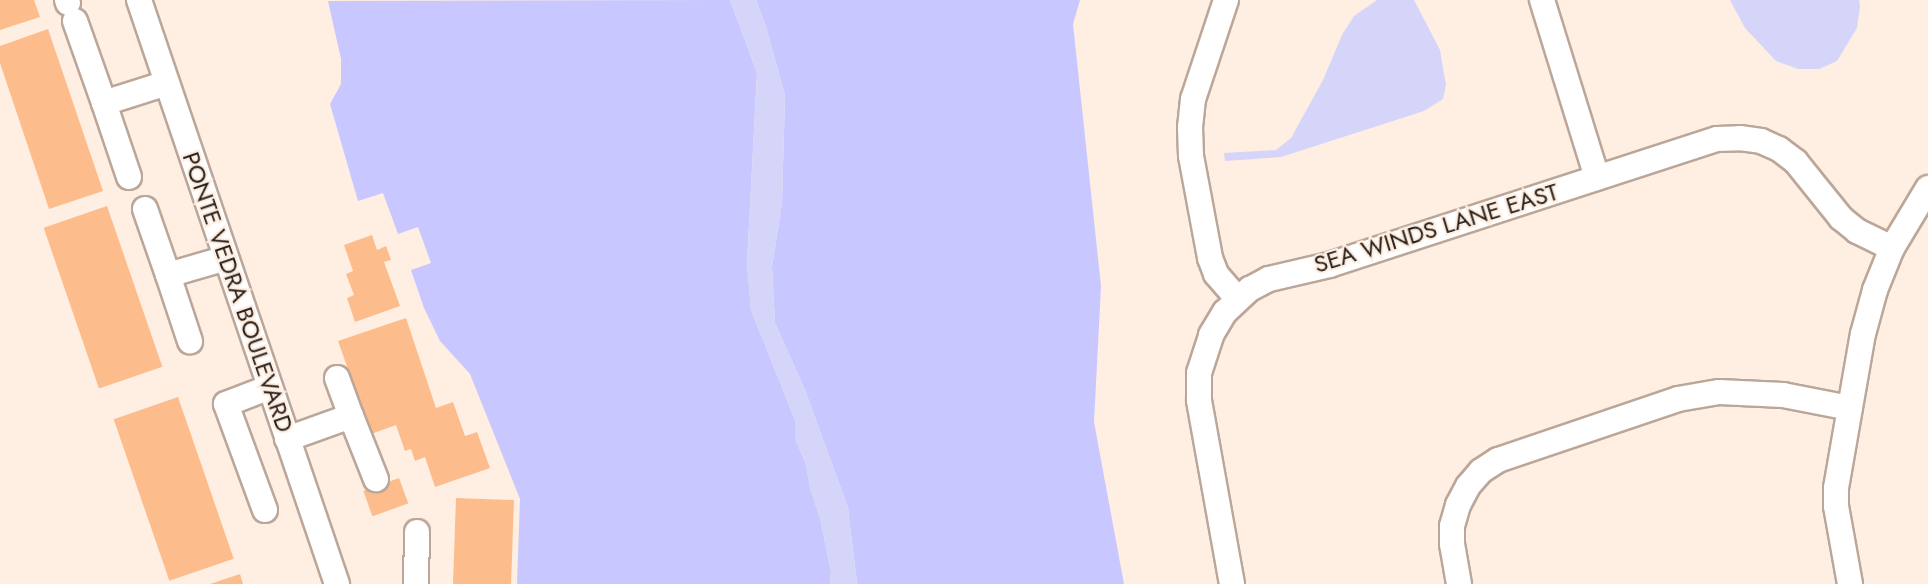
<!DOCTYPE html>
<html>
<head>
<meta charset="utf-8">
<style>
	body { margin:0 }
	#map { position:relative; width:1928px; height:584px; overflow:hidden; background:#ffeee2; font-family:Jost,sans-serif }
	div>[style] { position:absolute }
	.green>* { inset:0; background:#c8c7ff }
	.water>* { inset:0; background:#d5d5f9 }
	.building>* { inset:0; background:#fdbc8c; transform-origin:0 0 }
	.roads { filter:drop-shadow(2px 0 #bba799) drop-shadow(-2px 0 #bba799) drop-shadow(0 2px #bba799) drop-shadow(0 -2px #bba799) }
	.minor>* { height:24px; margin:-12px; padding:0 12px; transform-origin:12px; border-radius:12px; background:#fff }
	span { translate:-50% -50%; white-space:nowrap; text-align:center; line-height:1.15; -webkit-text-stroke:4.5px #ffeee2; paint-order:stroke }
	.street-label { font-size:24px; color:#251e18 }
</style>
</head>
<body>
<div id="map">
	<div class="green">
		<div style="clip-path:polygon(730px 0,757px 73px,747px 264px,751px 310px,795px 420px,795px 439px,806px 464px,810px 488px,820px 518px,831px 572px,830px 584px,517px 584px,520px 499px,470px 374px,440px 341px,424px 308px,411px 270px,431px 263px,418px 227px,398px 234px,383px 193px,358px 201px,330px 104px,341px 84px,341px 59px,328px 1px)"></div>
		<div style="clip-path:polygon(756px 0,1080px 0,1073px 24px,1101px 286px,1094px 422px,1124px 584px,857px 584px,848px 508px,805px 390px,775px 323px,772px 267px,782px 203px,785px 95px,766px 27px)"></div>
	</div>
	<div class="water">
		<div style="clip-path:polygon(730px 0,756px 0,766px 27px,785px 95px,782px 203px,772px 267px,775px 323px,805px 390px,848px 508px,857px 584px,830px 584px,831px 572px,820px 518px,810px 488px,806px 464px,795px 439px,795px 420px,751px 310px,747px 264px,757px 73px)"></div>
		<div style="clip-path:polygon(1377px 0,1414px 0,1440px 50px,1446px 85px,1443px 99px,1424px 111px,1281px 157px,1225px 161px,1224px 153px,1276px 150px,1291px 138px,1323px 80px,1342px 35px,1354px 16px)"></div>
		<div style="clip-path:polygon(1730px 0,1859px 0,1860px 6px,1857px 28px,1837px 61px,1819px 69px,1798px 69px,1776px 61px,1745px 28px)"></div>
	</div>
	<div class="building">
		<div style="clip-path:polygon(0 0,34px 0,40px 17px,0 30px)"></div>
		<div style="clip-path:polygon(48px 29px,103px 191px,49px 209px,0 63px,0 46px)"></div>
		<div style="left:107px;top:206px;width:170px;height:67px;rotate:71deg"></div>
		<div style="clip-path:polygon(372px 235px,377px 250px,386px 246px,391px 260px,384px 262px,400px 306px,355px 322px,347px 298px,354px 295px,346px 274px,353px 271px,344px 245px)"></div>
		<div style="clip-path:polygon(406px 318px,436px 408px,453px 402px,465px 436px,477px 432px,490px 468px,435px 487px,425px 457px,415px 461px,411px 449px,405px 451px,396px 425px,371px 434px,338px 341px)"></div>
		<div style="left:178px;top:397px;width:171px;height:68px;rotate:71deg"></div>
		<div style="left:399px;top:478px;width:27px;height:38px;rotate:70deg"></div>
		<div style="left:456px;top:498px;width:58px;height:86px;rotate:2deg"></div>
		<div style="clip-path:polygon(240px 574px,243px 584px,210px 584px)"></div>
	</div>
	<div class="roads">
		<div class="minor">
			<div style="left:67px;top:0;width:3px;rotate:72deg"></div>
			<div style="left:139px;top:0;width:617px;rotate:71.27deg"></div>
			<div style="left:1226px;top:0;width:104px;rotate:108.4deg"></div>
			<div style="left:1193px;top:99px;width:28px;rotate:96deg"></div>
			<div style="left:1190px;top:127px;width:29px;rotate:88deg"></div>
			<div style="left:1191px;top:156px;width:104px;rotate:79.4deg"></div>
			<div style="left:1210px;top:258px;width:17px;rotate:69deg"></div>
			<div style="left:1216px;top:274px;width:33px;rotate:49deg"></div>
			<div style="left:1542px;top:0;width:186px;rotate:72.8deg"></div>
			<div style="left:75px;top:21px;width:87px;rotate:70.5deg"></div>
			<div style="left:104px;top:103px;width:66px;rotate:-17.6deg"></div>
			<div style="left:104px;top:103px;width:78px;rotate:71.3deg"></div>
			<div style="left:145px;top:209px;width:70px;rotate:70.8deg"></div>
			<div style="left:168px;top:275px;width:60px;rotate:-16.3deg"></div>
			<div style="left:168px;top:275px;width:70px;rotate:71.6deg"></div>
			<div style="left:337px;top:378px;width:40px;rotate:69.8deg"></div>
			<div style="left:287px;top:439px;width:68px;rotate:-19.8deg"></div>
			<div style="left:351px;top:416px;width:68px;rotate:68.4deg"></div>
			<div style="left:265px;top:510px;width:113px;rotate:-110.2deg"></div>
			<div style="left:226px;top:404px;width:47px;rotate:-21.1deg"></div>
			<div style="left:416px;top:584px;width:52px;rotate:-88.9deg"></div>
			<div style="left:1232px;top:584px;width:187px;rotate:-100.2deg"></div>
			<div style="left:1199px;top:400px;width:27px;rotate:-90deg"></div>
			<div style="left:1199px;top:373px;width:40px;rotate:-72deg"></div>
			<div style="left:1211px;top:335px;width:27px;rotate:-59deg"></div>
			<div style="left:1225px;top:312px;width:34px;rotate:-43deg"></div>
			<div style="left:1250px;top:289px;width:21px;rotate:-28deg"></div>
			<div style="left:1269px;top:279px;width:62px;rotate:-13.1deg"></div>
			<div style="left:1329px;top:265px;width:408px;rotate:-18deg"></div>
			<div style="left:1717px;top:139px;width:23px;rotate:-2deg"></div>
			<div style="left:1740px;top:138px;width:21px;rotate:8deg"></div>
			<div style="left:1761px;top:141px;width:20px;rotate:24deg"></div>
			<div style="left:1779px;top:149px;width:21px;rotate:37deg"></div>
			<div style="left:1796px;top:162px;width:72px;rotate:51.2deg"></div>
			<div style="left:1841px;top:218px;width:21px;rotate:39deg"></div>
			<div style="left:1857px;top:231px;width:39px;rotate:26deg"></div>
			<div style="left:1459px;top:584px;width:41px;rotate:-99.9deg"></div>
			<div style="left:1452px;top:544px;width:18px;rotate:-90deg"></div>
			<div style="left:1452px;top:526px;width:22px;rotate:-74deg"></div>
			<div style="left:1458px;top:505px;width:21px;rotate:-62deg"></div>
			<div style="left:1468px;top:486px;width:20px;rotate:-49deg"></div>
			<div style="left:1481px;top:471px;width:20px;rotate:-33deg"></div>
			<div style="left:1498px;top:460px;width:190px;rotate:-18.7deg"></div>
			<div style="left:1678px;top:399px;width:42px;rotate:-9.7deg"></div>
			<div style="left:1719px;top:392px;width:64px;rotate:2.7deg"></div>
			<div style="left:1783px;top:395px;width:68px;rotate:11deg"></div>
			<div style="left:1850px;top:584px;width:79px;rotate:-100.2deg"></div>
			<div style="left:1836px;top:506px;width:18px;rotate:-90deg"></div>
			<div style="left:1836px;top:488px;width:156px;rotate:-80.1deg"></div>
			<div style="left:1863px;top:334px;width:46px;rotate:-74.7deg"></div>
			<div style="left:1875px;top:290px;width:45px;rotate:-68deg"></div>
			<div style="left:1892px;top:248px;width:70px;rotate:-59deg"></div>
		</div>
	</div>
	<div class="street-label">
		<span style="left:1436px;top:228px;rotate:-17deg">SEA WINDS LANE EAST</span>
		<span style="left:238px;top:292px;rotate:71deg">PONTE VEDRA BOULEVARD</span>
	</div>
</div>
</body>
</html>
